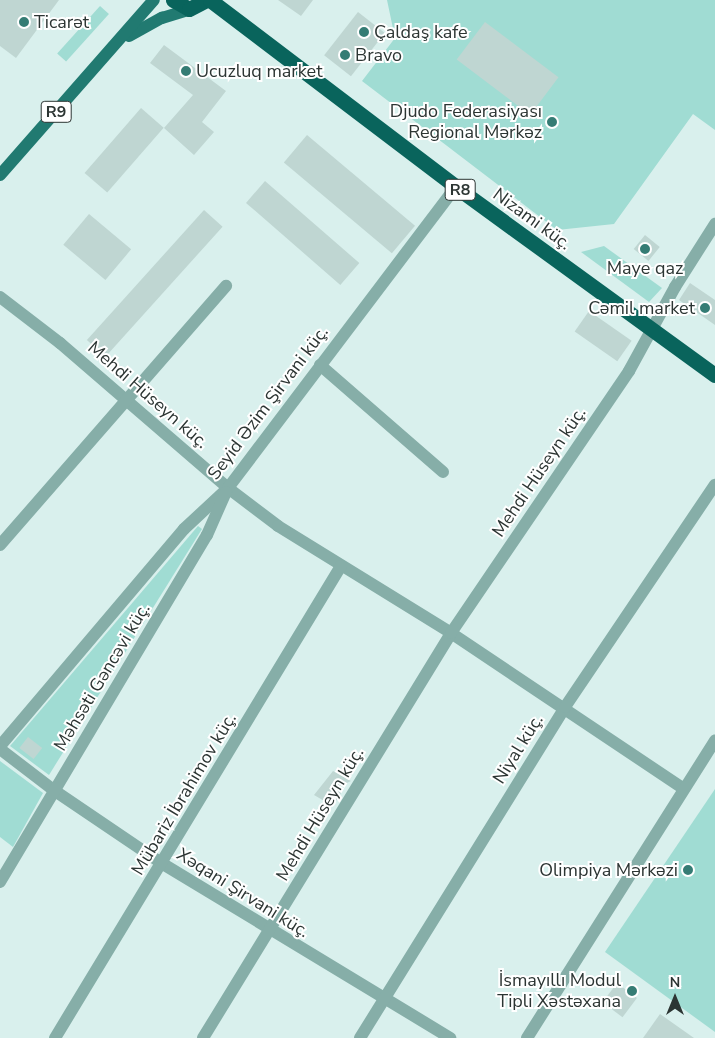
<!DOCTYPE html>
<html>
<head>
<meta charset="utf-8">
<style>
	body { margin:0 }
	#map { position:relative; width:715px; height:1038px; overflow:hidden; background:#d9f0ed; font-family:"Nunito Sans",sans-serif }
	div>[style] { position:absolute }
	.green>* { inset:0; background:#a0dcd3; transform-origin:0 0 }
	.building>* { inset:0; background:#bfd6d2; transform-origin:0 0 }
	.minor>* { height:12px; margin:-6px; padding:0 6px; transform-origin:6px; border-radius:6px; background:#86aea8 }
	.major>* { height:12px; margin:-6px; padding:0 6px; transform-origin:6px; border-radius:6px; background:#217a71 }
	.highway>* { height:15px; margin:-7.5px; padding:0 7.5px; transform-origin:7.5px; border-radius:7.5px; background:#09645c }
	.dots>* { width:14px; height:14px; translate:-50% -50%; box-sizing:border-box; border:2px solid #fff; border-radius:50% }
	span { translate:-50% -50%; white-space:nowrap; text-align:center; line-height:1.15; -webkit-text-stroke:4px #fff; paint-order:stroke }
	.shield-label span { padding:1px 4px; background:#fff; border:1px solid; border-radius:4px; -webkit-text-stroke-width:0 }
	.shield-label { font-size:16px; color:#2c3533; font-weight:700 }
	.poi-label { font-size:18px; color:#2c3533 }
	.left { translate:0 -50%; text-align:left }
	.right { translate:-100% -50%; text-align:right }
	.street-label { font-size:18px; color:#2c3533 }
	.north { position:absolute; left:650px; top:973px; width:50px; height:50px; -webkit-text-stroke:4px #fff; paint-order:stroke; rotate:0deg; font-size:14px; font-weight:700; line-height:20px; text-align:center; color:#2c3533 }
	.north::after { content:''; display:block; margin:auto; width:18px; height:22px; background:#2c3533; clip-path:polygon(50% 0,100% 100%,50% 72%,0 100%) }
</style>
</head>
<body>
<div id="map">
	<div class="green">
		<div style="clip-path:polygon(387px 0,715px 0,715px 130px,693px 114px,614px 224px,557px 230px,362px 81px,395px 38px)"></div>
		<div style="left:100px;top:6px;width:12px;height:64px;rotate:42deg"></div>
		<div style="clip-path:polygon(604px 246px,662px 288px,649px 302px,581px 252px)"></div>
		<div style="clip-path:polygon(198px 526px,202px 529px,49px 775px,10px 746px)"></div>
		<div style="clip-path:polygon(0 761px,43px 793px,13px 847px,0 837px)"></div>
		<div style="clip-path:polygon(715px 789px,715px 1032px,605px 952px)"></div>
	</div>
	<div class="building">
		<div style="clip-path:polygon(0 0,59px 0,16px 58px,0 46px)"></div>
		<div style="clip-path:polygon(278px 0,313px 0,301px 16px)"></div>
		<div style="left:358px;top:12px;width:34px;height:55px;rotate:38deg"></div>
		<div style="left:485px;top:22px;width:92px;height:47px;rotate:37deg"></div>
		<div style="clip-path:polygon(164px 45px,226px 91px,202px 122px,214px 132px,194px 155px,164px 128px,193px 95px,150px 63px)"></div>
		<div style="left:141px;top:108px;width:30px;height:86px;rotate:41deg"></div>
		<div style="left:307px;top:135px;width:141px;height:36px;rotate:40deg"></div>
		<div style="left:265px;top:181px;width:125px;height:29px;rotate:41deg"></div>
		<div style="left:204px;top:210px;width:25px;height:175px;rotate:42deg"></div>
		<div style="left:89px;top:214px;width:55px;height:40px;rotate:40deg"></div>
		<div style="left:645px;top:235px;width:19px;height:18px;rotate:39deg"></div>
		<div style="clip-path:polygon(690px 283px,715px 300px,715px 325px,679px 300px)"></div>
		<div style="left:589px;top:311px;width:52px;height:25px;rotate:35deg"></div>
		<div style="left:28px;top:737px;width:18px;height:14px;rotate:38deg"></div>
		<div style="clip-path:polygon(333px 771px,351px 781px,338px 787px,341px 793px,333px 806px,314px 795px)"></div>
		<div style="left:617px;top:983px;width:25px;height:24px;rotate:37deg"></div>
		<div style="clip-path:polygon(660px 1014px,694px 1038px,643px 1038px)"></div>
	</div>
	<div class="minor">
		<div style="left:0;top:297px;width:76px;rotate:37.5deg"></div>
		<div style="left:60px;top:343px;width:222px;rotate:40.8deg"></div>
		<div style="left:228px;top:488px;width:63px;rotate:37.2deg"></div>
		<div style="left:278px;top:526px;width:203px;rotate:31.7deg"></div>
		<div style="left:451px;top:633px;width:280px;rotate:33.8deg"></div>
		<div style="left:320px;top:365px;width:163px;rotate:41deg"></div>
		<div style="left:0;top:545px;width:344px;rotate:-48.9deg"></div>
		<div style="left:0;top:746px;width:285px;rotate:-49.7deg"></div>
		<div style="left:184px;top:529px;width:60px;rotate:-43deg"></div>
		<div style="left:228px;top:488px;width:378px;rotate:-52.9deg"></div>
		<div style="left:0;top:749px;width:69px;rotate:37.4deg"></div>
		<div style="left:55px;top:791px;width:130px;rotate:34.1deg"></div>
		<div style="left:163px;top:864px;width:336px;rotate:31.2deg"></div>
		<div style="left:0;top:882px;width:404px;rotate:-59.2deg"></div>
		<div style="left:207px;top:535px;width:47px;rotate:-66.2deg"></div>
		<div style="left:55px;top:1038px;width:552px;rotate:-58.79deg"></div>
		<div style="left:203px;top:1038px;width:475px;rotate:-58.5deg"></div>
		<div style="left:451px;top:633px;width:317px;rotate:-55.8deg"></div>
		<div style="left:629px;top:371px;width:96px;rotate:-61.3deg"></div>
		<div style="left:675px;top:287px;width:75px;rotate:-57.6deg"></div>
		<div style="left:360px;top:1038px;width:389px;rotate:-58.2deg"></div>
		<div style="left:565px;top:707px;width:268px;rotate:-56deg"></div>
		<div style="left:527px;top:1038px;width:352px;rotate:-57.7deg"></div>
	</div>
	<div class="major">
		<div style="left:129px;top:36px;width:38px;rotate:-29deg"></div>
		<div style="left:162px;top:18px;width:34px;rotate:-17deg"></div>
		<div style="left:0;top:175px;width:233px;rotate:-48.7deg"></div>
	</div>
	<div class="highway">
		<div style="left:173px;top:0;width:18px;rotate:29deg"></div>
		<div style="left:189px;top:9px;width:20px;rotate:-27deg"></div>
		<div style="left:210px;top:0;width:309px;rotate:37.2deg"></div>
		<div style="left:456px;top:187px;width:320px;rotate:36deg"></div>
	</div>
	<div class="dots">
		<div style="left:24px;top:22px;background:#357c74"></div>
		<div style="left:364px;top:32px;background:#357c74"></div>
		<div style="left:345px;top:55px;background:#357c74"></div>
		<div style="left:186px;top:71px;background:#357c74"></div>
		<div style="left:552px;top:122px;background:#357c74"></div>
		<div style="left:645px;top:249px;background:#357c74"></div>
		<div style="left:705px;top:308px;background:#357c74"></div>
		<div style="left:688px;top:870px;background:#357c74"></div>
		<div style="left:632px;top:991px;background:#357c74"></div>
	</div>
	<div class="shield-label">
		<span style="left:56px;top:112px">R9</span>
		<span style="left:460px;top:190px">R8</span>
	</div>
	<div class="poi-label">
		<span class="left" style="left:34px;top:22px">Ticarət</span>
		<span class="left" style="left:374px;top:32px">Çaldaş kafe</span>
		<span class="left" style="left:355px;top:55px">Bravo</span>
		<span class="left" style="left:196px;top:71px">Ucuzluq market</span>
		<span class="right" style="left:542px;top:122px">Djudo Federasiyası<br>Regional Mərkəz</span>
		<span style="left:645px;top:268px">Maye qaz</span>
		<span class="right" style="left:695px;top:308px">Cəmil market</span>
		<span class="right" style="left:678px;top:870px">Olimpiya Mərkəzi</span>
		<span class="right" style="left:621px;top:991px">İsmayıllı Modul<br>Tipli Xəstəxana</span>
	</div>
	<div class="street-label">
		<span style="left:532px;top:219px;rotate:36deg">Nizami küç.</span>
		<span style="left:148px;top:395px;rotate:41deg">Mehdi Hüseyn küç.</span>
		<span style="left:268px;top:403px;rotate:-53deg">Seyid Əzim Şirvani küç.</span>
		<span style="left:539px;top:472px;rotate:-56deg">Mehdi Hüseyn küç.</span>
		<span style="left:102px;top:677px;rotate:-59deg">Məhsəti Gəncəvi küç.</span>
		<span style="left:518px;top:749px;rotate:-58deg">Niyal küç.</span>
		<span style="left:184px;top:794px;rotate:-59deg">Mübariz İbrahimov küç.</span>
		<span style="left:320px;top:814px;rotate:-59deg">Mehdi Hüseyn küç.</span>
		<span style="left:243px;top:893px;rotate:32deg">Xəqani Şirvani küç.</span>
	</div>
	<div class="north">N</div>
</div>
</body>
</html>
